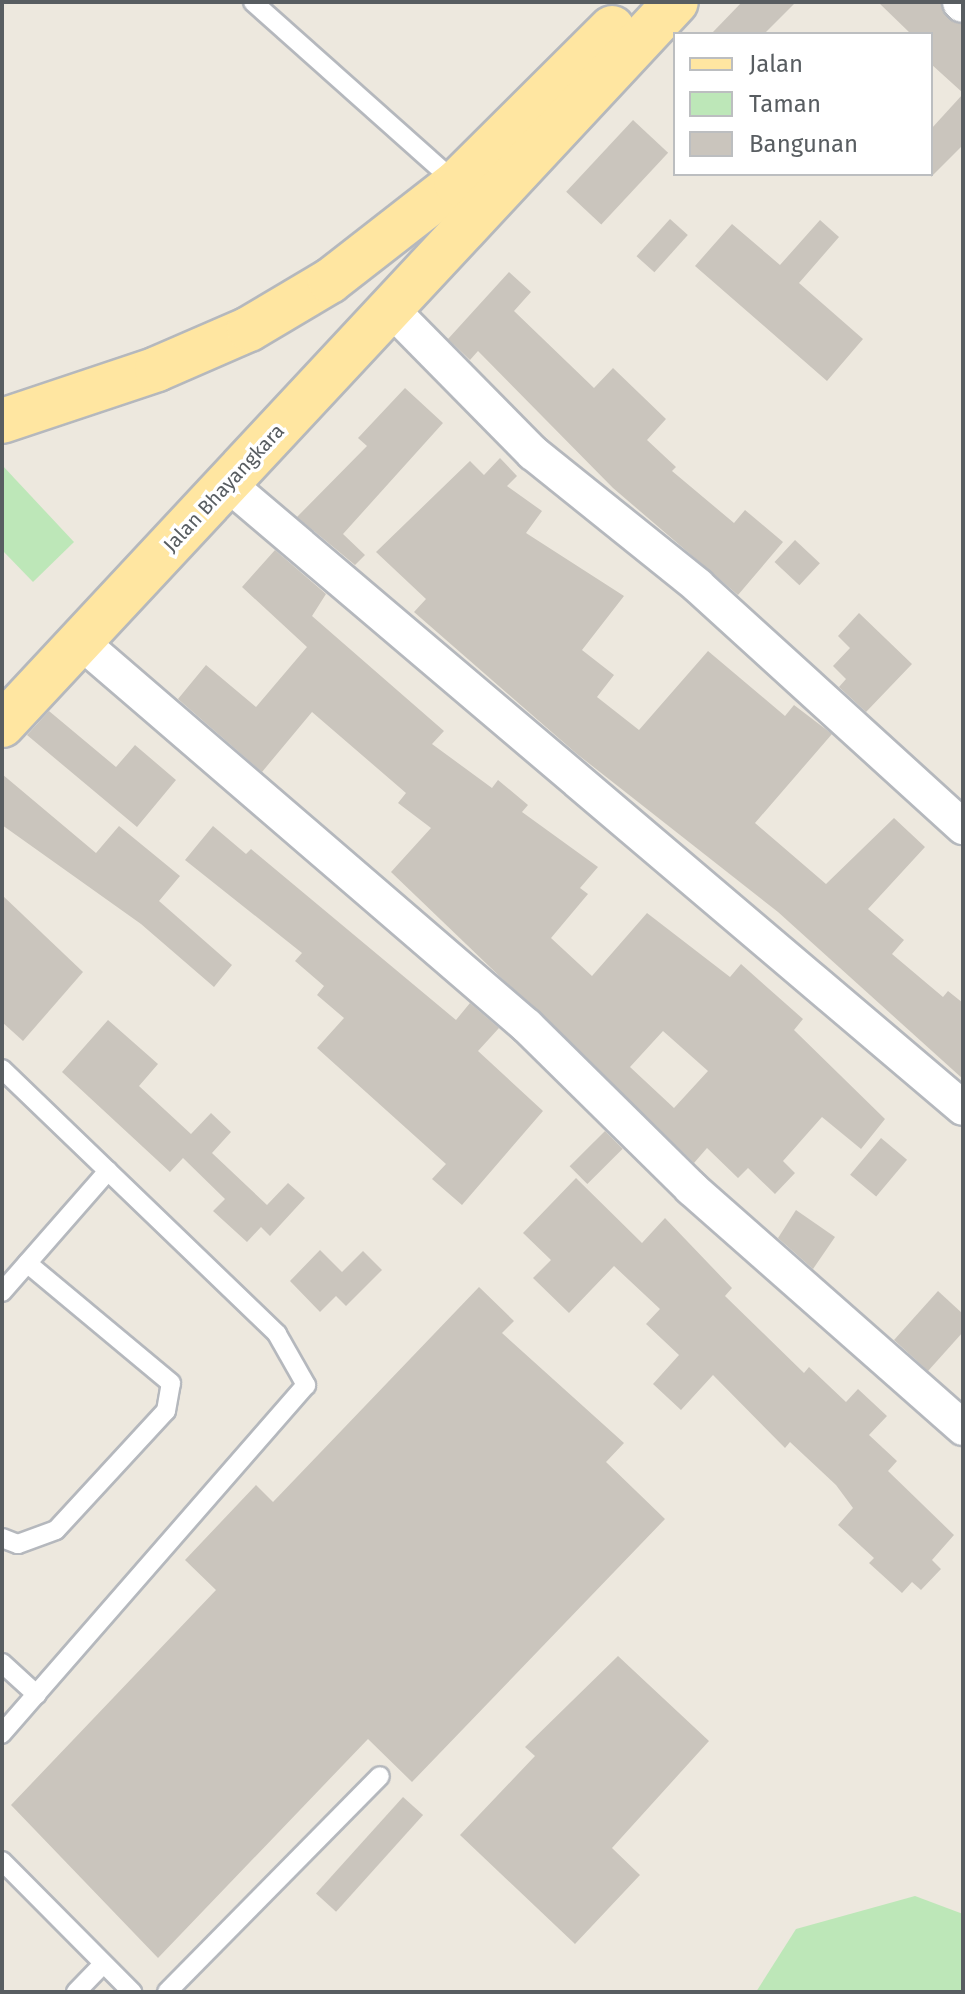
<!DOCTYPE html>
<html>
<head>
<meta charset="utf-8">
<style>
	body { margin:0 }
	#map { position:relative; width:965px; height:1994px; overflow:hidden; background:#ede8de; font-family:"Fira Sans",sans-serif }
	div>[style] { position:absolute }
	.green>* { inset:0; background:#bde7b8 }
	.building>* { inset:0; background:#cac5bd; transform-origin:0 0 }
	.roads { filter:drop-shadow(2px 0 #b5b8bd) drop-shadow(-2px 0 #b5b8bd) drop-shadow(0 2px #b5b8bd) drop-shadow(0 -2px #b5b8bd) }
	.lane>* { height:18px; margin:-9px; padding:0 9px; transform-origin:9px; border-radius:9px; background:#fff }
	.street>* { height:34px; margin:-17px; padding:0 17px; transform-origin:17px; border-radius:17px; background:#fff }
	.primary>* { height:44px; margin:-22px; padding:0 22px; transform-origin:22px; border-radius:22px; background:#ffe6a1 }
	span { translate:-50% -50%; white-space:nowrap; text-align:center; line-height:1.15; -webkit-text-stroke:7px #fff; paint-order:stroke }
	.street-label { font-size:20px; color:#585d61 }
	.frame { position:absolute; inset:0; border:4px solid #585d61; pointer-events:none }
	.legend { position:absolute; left:673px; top:32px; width:260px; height:144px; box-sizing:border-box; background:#fff; border:2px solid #bcbec0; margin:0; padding:10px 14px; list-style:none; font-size:24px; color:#585d61 }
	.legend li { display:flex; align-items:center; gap:16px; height:40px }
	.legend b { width:40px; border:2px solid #bcbec0 }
</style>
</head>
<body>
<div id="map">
	<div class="green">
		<div style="clip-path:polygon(2px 465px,74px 542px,33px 582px,2px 550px)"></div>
		<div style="clip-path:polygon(915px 1896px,963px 1914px,963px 1992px,756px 1992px,796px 1929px)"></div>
	</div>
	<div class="building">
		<div style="clip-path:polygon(742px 2px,796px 2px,764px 34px,711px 34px)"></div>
		<div style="clip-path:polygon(878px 2px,941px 2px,946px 16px,963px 24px,963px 93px,931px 64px,931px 34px,911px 34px)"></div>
		<div style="clip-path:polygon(963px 94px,963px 145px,931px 177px,931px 129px)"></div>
		<div style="left:633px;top:120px;width:48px;height:98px;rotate:43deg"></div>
		<div style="left:670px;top:219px;width:24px;height:50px;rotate:42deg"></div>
		<div style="clip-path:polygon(820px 220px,839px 237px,799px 283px,863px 339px,827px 381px,695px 266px,732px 224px,780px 265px)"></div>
		<div style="clip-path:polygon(509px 272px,531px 292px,514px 311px,594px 388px,613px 368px,666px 419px,647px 440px,676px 467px,672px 471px,734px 523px,745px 510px,783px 542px,738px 595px,613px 488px,478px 351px,470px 360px,448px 339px)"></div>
		<div style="clip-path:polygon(405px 388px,443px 423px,343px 534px,365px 555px,355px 565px,297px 517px,367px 446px,358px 438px)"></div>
		<div style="clip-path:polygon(500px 458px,517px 476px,507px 486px,542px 511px,526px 533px,624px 596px,582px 650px,614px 675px,597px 697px,639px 730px,708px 651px,785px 716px,794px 705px,832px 734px,755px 823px,826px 884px,894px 818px,925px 847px,868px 909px,904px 940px,892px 954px,943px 997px,948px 991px,963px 1003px,963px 1079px,778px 912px,577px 754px,414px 612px,426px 599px,376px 552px,470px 461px,484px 475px)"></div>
		<div style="left:795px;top:540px;width:34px;height:30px;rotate:43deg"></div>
		<div style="clip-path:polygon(evenodd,275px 550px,326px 594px,312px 616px,444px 731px,432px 744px,492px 788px,498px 780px,528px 805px,522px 812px,598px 867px,580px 888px,588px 894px,551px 938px,592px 976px,647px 913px,730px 977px,741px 964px,803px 1019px,794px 1030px,885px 1119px,861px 1149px,822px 1117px,783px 1161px,795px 1173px,775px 1194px,748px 1168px,738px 1178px,707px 1148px,694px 1163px,391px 872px,431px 828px,398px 803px,406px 793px,312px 712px,262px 772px,178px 699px,206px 665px,256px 707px,307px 647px,242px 587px,275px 550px,663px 1031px,708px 1071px,674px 1108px,630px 1067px,663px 1031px)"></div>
		<div style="clip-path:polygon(859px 613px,912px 664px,866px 712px,839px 687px,846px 679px,833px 666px,850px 648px,838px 636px)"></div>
		<div style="clip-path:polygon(49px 711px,116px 767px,135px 745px,176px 780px,137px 827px,27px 735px)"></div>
		<div style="clip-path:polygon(2px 774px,96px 853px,119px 826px,180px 876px,159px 901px,232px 965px,214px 987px,141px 924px,2px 825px)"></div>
		<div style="clip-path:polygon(213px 826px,246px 854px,251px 849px,456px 1020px,470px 1003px,499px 1028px,478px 1051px,543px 1111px,462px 1205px,432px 1179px,446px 1164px,317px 1048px,344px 1018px,317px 995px,324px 986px,295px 961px,302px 953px,185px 860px)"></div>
		<div style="clip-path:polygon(2px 895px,83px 972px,23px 1041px,2px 1022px)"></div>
		<div style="clip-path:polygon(108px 1020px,158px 1064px,139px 1086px,191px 1134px,211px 1113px,231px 1132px,212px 1153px,267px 1205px,288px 1183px,305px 1198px,270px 1236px,261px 1227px,247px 1242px,213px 1211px,225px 1199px,183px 1158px,170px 1172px,62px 1072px)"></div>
		<div style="left:605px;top:1131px;width:25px;height:50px;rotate:45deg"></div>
		<div style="left:881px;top:1138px;width:34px;height:48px;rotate:40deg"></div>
		<div style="clip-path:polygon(576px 1178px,642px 1243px,665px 1218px,732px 1288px,725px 1296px,804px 1373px,809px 1367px,846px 1402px,858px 1389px,887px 1416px,869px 1435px,897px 1461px,888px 1471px,954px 1535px,932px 1560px,941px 1569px,921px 1590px,912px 1582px,902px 1593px,869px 1563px,874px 1558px,838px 1525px,853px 1508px,836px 1485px,790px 1442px,785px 1448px,713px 1375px,681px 1410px,653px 1384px,679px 1355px,646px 1324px,660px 1309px,614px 1266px,569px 1313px,533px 1278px,551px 1260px,523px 1233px)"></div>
		<div style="clip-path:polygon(796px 1210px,835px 1237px,813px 1269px,778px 1238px)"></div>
		<div style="clip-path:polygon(320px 1250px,342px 1272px,363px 1251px,382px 1270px,346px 1306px,336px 1296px,320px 1312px,290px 1281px)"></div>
		<div style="clip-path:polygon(479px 1287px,514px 1321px,502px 1333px,624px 1443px,606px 1462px,665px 1519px,412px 1782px,368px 1739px,158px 1958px,11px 1805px,216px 1590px,185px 1560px,256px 1485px,273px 1502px)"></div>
		<div style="clip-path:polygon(938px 1291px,963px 1314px,963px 1332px,928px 1371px,894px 1340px)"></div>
		<div style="clip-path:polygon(618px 1656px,709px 1741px,612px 1848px,640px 1875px,575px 1944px,460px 1835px,535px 1756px,525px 1747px)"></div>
		<div style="left:403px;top:1797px;width:27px;height:130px;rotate:42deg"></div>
	</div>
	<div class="roads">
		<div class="lane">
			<div style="left:253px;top:2px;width:272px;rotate:41.7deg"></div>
			<div style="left:2px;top:1069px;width:382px;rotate:43.9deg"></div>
			<div style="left:277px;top:1334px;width:59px;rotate:60.4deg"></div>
			<div style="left:306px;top:1385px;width:463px;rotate:131.1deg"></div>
			<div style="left:2px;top:1292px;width:161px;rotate:-48.8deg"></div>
			<div style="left:2px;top:1538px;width:17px;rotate:21deg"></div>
			<div style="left:18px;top:1544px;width:40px;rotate:-20.2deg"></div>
			<div style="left:56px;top:1530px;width:162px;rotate:-47.3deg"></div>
			<div style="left:166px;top:1411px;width:28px;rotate:-80deg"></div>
			<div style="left:171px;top:1383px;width:187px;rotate:-140.2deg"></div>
			<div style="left:2px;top:1663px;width:47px;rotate:42.4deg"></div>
			<div style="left:2px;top:1861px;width:185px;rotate:45.2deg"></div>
			<div style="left:76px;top:1992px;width:39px;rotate:-46deg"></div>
			<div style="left:167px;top:1992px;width:303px;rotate:-45.4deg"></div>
		</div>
		<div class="street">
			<div style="left:960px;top:2px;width:4px;rotate:45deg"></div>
			<div style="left:392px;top:310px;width:201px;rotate:45.4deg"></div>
			<div style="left:533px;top:453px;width:211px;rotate:38.8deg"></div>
			<div style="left:697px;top:585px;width:360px;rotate:42.3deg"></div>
			<div style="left:228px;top:484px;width:964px;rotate:40.33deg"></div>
			<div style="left:81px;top:642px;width:589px;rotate:40.73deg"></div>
			<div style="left:527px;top:1026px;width:231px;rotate:44.6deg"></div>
			<div style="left:691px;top:1188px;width:363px;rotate:41.4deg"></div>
		</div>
		<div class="primary">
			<div style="left:2px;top:421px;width:163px;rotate:-18.5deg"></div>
			<div style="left:157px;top:369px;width:100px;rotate:-23.5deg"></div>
			<div style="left:249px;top:329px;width:94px;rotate:-30.7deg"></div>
			<div style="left:330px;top:281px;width:160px;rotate:-37.9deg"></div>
			<div style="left:456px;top:183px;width:220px;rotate:-44.8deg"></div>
			<div style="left:2px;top:725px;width:988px;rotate:-47.01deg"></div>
		</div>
	</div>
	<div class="street-label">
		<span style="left:224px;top:488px;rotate:-47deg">Jalan Bhayangkara</span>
	</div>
	<div class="frame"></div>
	<ul class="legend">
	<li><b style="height:10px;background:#ffe6a1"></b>Jalan</li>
	<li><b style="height:22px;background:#bde7b8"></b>Taman</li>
	<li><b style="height:22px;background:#cac5bd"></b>Bangunan</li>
	</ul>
</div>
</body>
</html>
